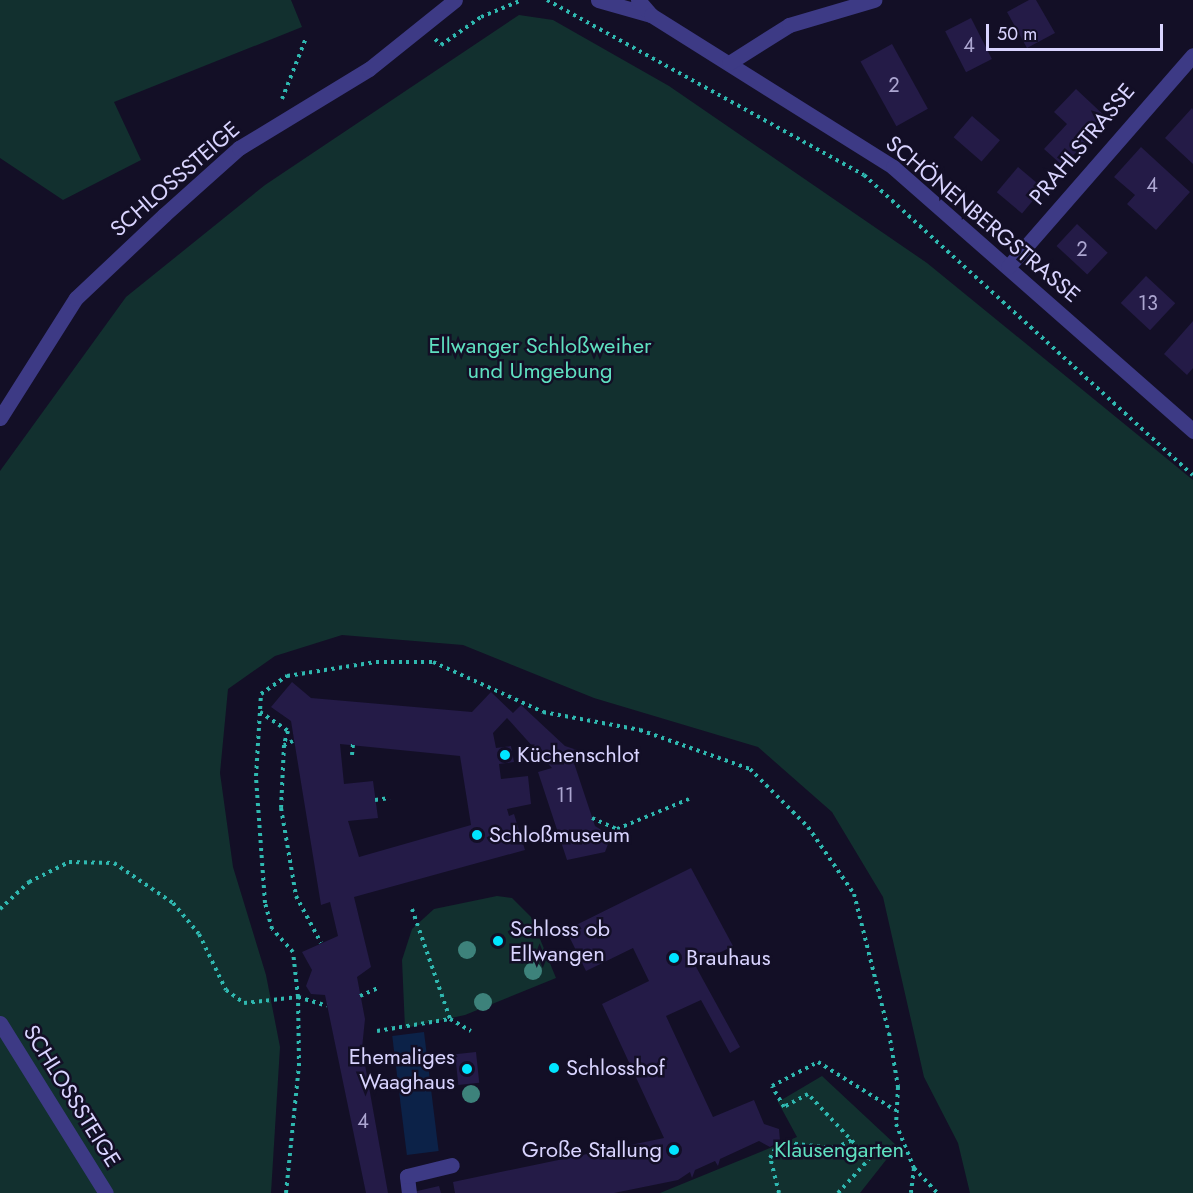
<!DOCTYPE html>
<html>
<head>
<meta charset="utf-8">
<style>
	body { margin:0 }
	#map { position:relative; width:1193px; height:1193px; overflow:hidden; background:#130f26; font-family:Jost,sans-serif }
	div>[style] { position:absolute }
	.green>* { inset:0; background:#12302f }
	.water>* { inset:0; background:#0c2248; transform-origin:0 0 }
	.building>* { inset:0; background:#241b47; transform-origin:0 0 }
	.path>* { height:4px; margin-top:-2px; transform-origin:0; background:repeating-linear-gradient(90deg,#2fb8b0 0 3px,transparent 0 7.5px) }
	.minor>* { height:15px; margin:-7.5px; padding:0 7.5px; transform-origin:7.5px; border-radius:7.5px; background:#3d3a85 }
	.trees>* { width:18px; height:18px; margin:-9px; border-radius:50%; background:#3d827b }
	.dots>* { width:16px; height:16px; translate:-50% -50%; box-sizing:border-box; border:3px solid #130f26; border-radius:50% }
	span { translate:-50% -50%; white-space:nowrap; text-align:center; line-height:1.15; -webkit-text-stroke:5px #130f26; paint-order:stroke }
	.number-label { font-size:20px; color:#aca6d1 }
	.number-label span { -webkit-text-stroke-width:0 }
	.street-label { font-size:22px; color:#d9d4ff }
	.park-label { font-size:22px; color:#5fe0c0 }
	.poi-label { font-size:22px; color:#d9d4ff }
	.left { translate:0 -50%; text-align:left }
	.right { translate:-100% -50%; text-align:right }
	.scale { position:absolute; left:986px; top:24px; width:177px; height:27px; box-sizing:border-box; border:3px solid #d9d4ff; border-top:0; padding-left:8px; font-size:18px; line-height:21px; white-space:nowrap; color:#d9d4ff; -webkit-text-stroke:4px #130f26; paint-order:stroke }
</style>
</head>
<body>
<div id="map">
	<div class="green">
		<div style="clip-path:polygon(0 0,291px 0,302px 27px,114px 102px,141px 160px,63px 200px,0 158px)"></div>
		<div style="clip-path:polygon(519px 15px,553px 20px,669px 86px,927px 263px,1193px 480px,1193px 1193px,970px 1193px,958px 1143px,924px 1077px,883px 897px,832px 812px,758px 747px,594px 698px,463px 645px,342px 635px,275px 656px,228px 689px,220px 773px,233px 867px,266px 975px,280px 1047px,271px 1193px,0 1193px,0 471px,126px 297px,265px 185px)"></div>
		<div style="clip-path:polygon(497px 896px,512px 898px,531px 917px,556px 978px,465px 1015px,405px 1028px,402px 960px,412px 929px,434px 909px)"></div>
		<div style="clip-path:polygon(822px 1076px,897px 1146px,860px 1193px,660px 1193px,797px 1137px,778px 1102px)"></div>
	</div>
	<div class="water">
		<div style="left:424px;top:1032px;width:120px;height:32px;rotate:83deg"></div>
	</div>
	<div class="building">
		<div style="clip-path:polygon(1029px 0,1036px 0,1055px 33px,1027px 48px,1007px 12px)"></div>
		<div style="left:971px;top:18px;width:46px;height:29px;rotate:63deg"></div>
		<div style="left:892px;top:44px;width:74px;height:36px;rotate:61deg"></div>
		<div style="clip-path:polygon(1076px 89px,1108px 119px,1063px 166px,1044px 149px,1067px 124px,1054px 112px)"></div>
		<div style="clip-path:polygon(1192px 108px,1193px 110px,1193px 164px,1165px 138px)"></div>
		<div style="left:972px;top:116px;width:37px;height:28px;rotate:41deg"></div>
		<div style="clip-path:polygon(1141px 147px,1190px 192px,1156px 230px,1127px 204px,1135px 195px,1114px 177px)"></div>
		<div style="left:1018px;top:167px;width:33px;height:33px;rotate:40deg"></div>
		<div style="left:1077px;top:224px;width:42px;height:30px;rotate:43deg"></div>
		<div style="left:1146px;top:276px;width:40px;height:37px;rotate:43deg"></div>
		<div style="clip-path:polygon(1193px 321px,1193px 368px,1187px 375px,1164px 354px)"></div>
		<div style="clip-path:polygon(evenodd,292px 682px,311px 698px,472px 712px,491px 692px,513px 713px,521px 705px,565px 746px,577px 750px,574px 763px,595px 826px,611px 836px,605px 852px,567px 860px,538px 772px,552px 768px,507px 718px,493px 733px,496px 748px,511px 746px,514px 762px,499px 764px,501px 779px,528px 776px,531px 804px,507px 809px,509px 816px,514px 814px,525px 850px,354px 897px,371px 967px,357px 977px,365px 1019px,362px 1048px,388px 1193px,366px 1193px,325px 995px,311px 994px,306px 986px,312px 970px,302px 952px,338px 936px,330px 902px,321px 905px,291px 721px,271px 707px,292px 682px,340px 744px,460px 756px,471px 825px,359px 857px,348px 821px,378px 818px,373px 781px,344px 784px,340px 744px)"></div>
		<div style="clip-path:polygon(691px 868px,733px 946px,695px 965px,740px 1047px,730px 1053px,701px 1000px,666px 1016px,713px 1117px,754px 1100px,764px 1124px,779px 1129px,780px 1141px,770px 1147px,759px 1141px,720px 1159px,718px 1166px,715px 1161px,695px 1170px,692px 1178px,690px 1172px,678px 1180px,614px 1193px,455px 1193px,453px 1182px,664px 1138px,602px 1004px,649px 981px,633px 948px,586px 971px,566px 930px)"></div>
		<div style="left:476px;top:1052px;width:31px;height:21px;rotate:84deg"></div>
		<div style="clip-path:polygon(439px 1186px,441px 1193px,413px 1193px,413px 1192px)"></div>
	</div>
	<div class="path">
		<div style="left:547px;top:0;width:362px;rotate:28.9deg"></div>
		<div style="left:864px;top:175px;width:445px;rotate:42.4deg"></div>
		<div style="left:435px;top:39px;width:8px;rotate:45deg"></div>
		<div style="left:441px;top:45px;width:49px;rotate:-35deg"></div>
		<div style="left:481px;top:17px;width:44px;rotate:-22.5deg"></div>
		<div style="left:282px;top:99px;width:66px;rotate:-68.5deg"></div>
		<div style="left:260px;top:712px;width:34px;rotate:34deg"></div>
		<div style="left:288px;top:731px;width:14px;rotate:107deg"></div>
		<div style="left:293px;top:741px;width:10px;rotate:156deg"></div>
		<div style="left:284px;top:745px;width:63px;rotate:92.7deg"></div>
		<div style="left:281px;top:808px;width:89px;rotate:80.3deg"></div>
		<div style="left:296px;top:896px;width:53px;rotate:62deg"></div>
		<div style="left:352px;top:755px;width:11px;rotate:-85deg"></div>
		<div style="left:375px;top:800px;width:15px;rotate:-8deg"></div>
		<div style="left:592px;top:818px;width:27px;rotate:24deg"></div>
		<div style="left:617px;top:829px;width:78px;rotate:-22.6deg"></div>
		<div style="left:0;top:909px;width:40px;rotate:-43deg"></div>
		<div style="left:29px;top:882px;width:45px;rotate:-26.6deg"></div>
		<div style="left:69px;top:862px;width:45px;rotate:1.3deg"></div>
		<div style="left:114px;top:863px;width:71px;rotate:34.1deg"></div>
		<div style="left:173px;top:903px;width:40px;rotate:50deg"></div>
		<div style="left:199px;top:934px;width:62px;rotate:64.3deg"></div>
		<div style="left:226px;top:990px;width:22px;rotate:36deg"></div>
		<div style="left:244px;top:1003px;width:54px;rotate:-6.3deg"></div>
		<div style="left:298px;top:997px;width:30px;rotate:17deg"></div>
		<div style="left:412px;top:909px;width:116px;rotate:70.9deg"></div>
		<div style="left:556px;top:959px;width:22px;rotate:-24deg"></div>
		<div style="left:360px;top:996px;width:20px;rotate:-24deg"></div>
		<div style="left:377px;top:1031px;width:74px;rotate:-9.3deg"></div>
		<div style="left:450px;top:1019px;width:24px;rotate:30deg"></div>
		<div style="left:914px;top:1168px;width:34px;rotate:47deg"></div>
		<div style="left:286px;top:1193px;width:128px;rotate:-84.2deg"></div>
		<div style="left:299px;top:1066px;width:69px;rotate:-90.8deg"></div>
		<div style="left:298px;top:997px;width:45px;rotate:-96.3deg"></div>
		<div style="left:293px;top:952px;width:31px;rotate:-132deg"></div>
		<div style="left:272px;top:929px;width:27px;rotate:-105deg"></div>
		<div style="left:265px;top:903px;width:127px;rotate:-94.1deg"></div>
		<div style="left:256px;top:776px;width:82px;rotate:-86.5deg"></div>
		<div style="left:261px;top:694px;width:32px;rotate:-35deg"></div>
		<div style="left:287px;top:676px;width:90px;rotate:-8.9deg"></div>
		<div style="left:376px;top:662px;width:57px"></div>
		<div style="left:433px;top:662px;width:121px;rotate:24.4deg"></div>
		<div style="left:543px;top:712px;width:99px;rotate:10.5deg"></div>
		<div style="left:640px;top:730px;width:117px;rotate:19.5deg"></div>
		<div style="left:750px;top:769px;width:82px;rotate:45deg"></div>
		<div style="left:808px;top:827px;width:81px;rotate:55.5deg"></div>
		<div style="left:854px;top:894px;width:143px;rotate:75.9deg"></div>
		<div style="left:889px;top:1033px;width:55px;rotate:80.5deg"></div>
		<div style="left:898px;top:1087px;width:37px;rotate:93deg"></div>
		<div style="left:896px;top:1124px;width:48px;rotate:67.8deg"></div>
		<div style="left:914px;top:1168px;width:25px;rotate:97deg"></div>
		<div style="left:779px;top:1193px;width:36px;rotate:-104deg"></div>
		<div style="left:770px;top:1158px;width:10px;rotate:-61deg"></div>
		<div style="left:775px;top:1149px;width:13px;rotate:-27deg"></div>
		<div style="left:787px;top:1143px;width:48px;rotate:5.9deg"></div>
		<div style="left:835px;top:1148px;width:19px;rotate:-25deg"></div>
		<div style="left:838px;top:1193px;width:46px;rotate:-47.6deg"></div>
		<div style="left:869px;top:1159px;width:89px;rotate:-133.2deg"></div>
		<div style="left:808px;top:1094px;width:27px;rotate:152deg"></div>
		<div style="left:784px;top:1107px;width:24px;rotate:-120deg"></div>
		<div style="left:772px;top:1086px;width:52px;rotate:-27.6deg"></div>
		<div style="left:818px;top:1062px;width:91px;rotate:31.9deg"></div>
	</div>
	<div class="minor">
		<div style="left:598px;top:0;width:55px;rotate:15.8deg"></div>
		<div style="left:638px;top:0;width:20px;rotate:49deg"></div>
		<div style="left:651px;top:15px;width:286px;rotate:32.1deg"></div>
		<div style="left:893px;top:167px;width:400px;rotate:41.3deg"></div>
		<div style="left:729px;top:63px;width:71px;rotate:-32.3deg"></div>
		<div style="left:789px;top:25px;width:89px;rotate:-16.4deg"></div>
		<div style="left:1008px;top:267px;width:281px;rotate:-48.9deg"></div>
		<div style="left:0;top:418px;width:142px;rotate:-57.7deg"></div>
		<div style="left:76px;top:298px;width:121px;rotate:-43.3deg"></div>
		<div style="left:164px;top:215px;width:101px;rotate:-41.8deg"></div>
		<div style="left:239px;top:148px;width:152px;rotate:-31.3deg"></div>
		<div style="left:369px;top:69px;width:110px;rotate:-38.7deg"></div>
		<div style="left:0;top:1023px;width:200px;rotate:58.1deg"></div>
		<div style="left:409px;top:1193px;width:17px;rotate:-97deg"></div>
		<div style="left:407px;top:1176px;width:46px;rotate:-13.7deg"></div>
	</div>
	<div class="trees">
		<div style="left:467px;top:950px"></div>
		<div style="left:533px;top:971px"></div>
		<div style="left:483px;top:1002px"></div>
		<div style="left:471px;top:1094px"></div>
	</div>
	<div class="dots">
		<div style="left:505px;top:755px;background:#00e5ff"></div>
		<div style="left:477px;top:835px;background:#00e5ff"></div>
		<div style="left:498px;top:941px;background:#00e5ff"></div>
		<div style="left:674px;top:958px;background:#00e5ff"></div>
		<div style="left:554px;top:1068px;background:#00e5ff"></div>
		<div style="left:467px;top:1069px;background:#00e5ff"></div>
		<div style="left:674px;top:1150px;background:#00e5ff"></div>
	</div>
	<div class="number-label">
		<span style="left:969px;top:45px">4</span>
		<span style="left:894px;top:85px">2</span>
		<span style="left:1152px;top:185px">4</span>
		<span style="left:1082px;top:249px">2</span>
		<span style="left:1148px;top:303px">13</span>
		<span style="left:565px;top:795px">11</span>
		<span style="left:363px;top:1121px">4</span>
	</div>
	<div class="street-label">
		<span style="left:1082px;top:144px;rotate:-50deg">PRAHLSTRASSE</span>
		<span style="left:175px;top:179px;rotate:-41deg">SCHLOSSSTEIGE</span>
		<span style="left:983px;top:219px;rotate:40deg">SCHÖNENBERGSTRASSE</span>
		<span style="left:72px;top:1096px;rotate:58deg">SCHLOSSSTEIGE</span>
	</div>
	<div class="park-label">
		<span style="left:540px;top:358px">Ellwanger Schloßweiher<br>und Umgebung</span>
		<span style="left:839px;top:1150px">Klausengarten</span>
	</div>
	<div class="poi-label">
		<span class="left" style="left:517px;top:755px">Küchenschlot</span>
		<span class="left" style="left:489px;top:835px">Schloßmuseum</span>
		<span class="left" style="left:510px;top:941px">Schloss ob<br>Ellwangen</span>
		<span class="left" style="left:686px;top:958px">Brauhaus</span>
		<span class="right" style="left:455px;top:1069px">Ehemaliges<br>Waaghaus</span>
		<span class="left" style="left:566px;top:1068px">Schlosshof</span>
		<span class="right" style="left:662px;top:1150px">Große Stallung</span>
	</div>
	<div class="scale">50 m</div>
</div>
</body>
</html>
